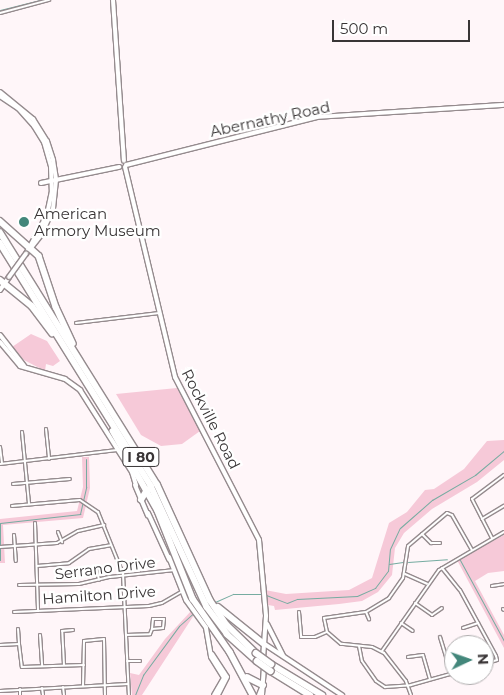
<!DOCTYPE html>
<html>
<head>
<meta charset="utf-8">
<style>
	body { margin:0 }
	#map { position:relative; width:504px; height:695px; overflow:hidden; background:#fff6f9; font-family:Montserrat,sans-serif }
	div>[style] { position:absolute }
	.green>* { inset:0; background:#f6c9d8 }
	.stream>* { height:1px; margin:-0.5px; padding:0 0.5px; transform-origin:0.5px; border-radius:0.5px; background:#76aca1 }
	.roads { filter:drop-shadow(1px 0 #958b8e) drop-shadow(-1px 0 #958b8e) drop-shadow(0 1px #958b8e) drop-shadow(0 -1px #958b8e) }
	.street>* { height:2px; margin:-1px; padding:0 1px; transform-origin:1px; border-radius:1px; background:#fff }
	.secondary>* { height:4px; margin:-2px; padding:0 2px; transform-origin:2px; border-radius:2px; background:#fff }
	.highway>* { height:5.5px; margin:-2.75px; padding:0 2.75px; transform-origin:2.75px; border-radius:2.75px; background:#fff }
	.bridges { filter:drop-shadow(1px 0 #958b8e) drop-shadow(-1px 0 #958b8e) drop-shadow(0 1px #958b8e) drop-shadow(0 -1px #958b8e) }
	.secondary-bridge>* { height:4px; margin:-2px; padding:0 2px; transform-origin:2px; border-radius:2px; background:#fff }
	.highway-bridge>* { height:5.5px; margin:-2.75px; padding:0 2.75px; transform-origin:2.75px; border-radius:2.75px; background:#fff }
	.dots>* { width:14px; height:14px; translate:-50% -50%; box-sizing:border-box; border:2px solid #fff; border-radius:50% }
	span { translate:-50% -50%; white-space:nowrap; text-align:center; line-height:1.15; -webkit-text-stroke:4.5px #fff; paint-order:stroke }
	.shield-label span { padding:1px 4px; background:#fff; border:1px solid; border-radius:4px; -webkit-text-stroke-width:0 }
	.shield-label { font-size:14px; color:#393536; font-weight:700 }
	.street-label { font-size:15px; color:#393536 }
	.poi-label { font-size:15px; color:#393536 }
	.left { translate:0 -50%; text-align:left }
	.north { position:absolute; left:444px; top:635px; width:50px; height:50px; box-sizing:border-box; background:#fff; border:1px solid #b0aeaf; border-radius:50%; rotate:87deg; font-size:14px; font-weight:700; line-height:20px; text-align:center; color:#393536 }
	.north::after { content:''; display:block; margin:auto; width:18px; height:22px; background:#43877b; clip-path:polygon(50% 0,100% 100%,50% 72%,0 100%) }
	.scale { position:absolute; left:332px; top:20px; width:138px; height:22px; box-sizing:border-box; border:2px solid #393536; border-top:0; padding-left:6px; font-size:15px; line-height:18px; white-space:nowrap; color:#393536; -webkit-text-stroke:4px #fff; paint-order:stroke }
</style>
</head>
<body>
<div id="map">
	<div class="green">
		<div style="clip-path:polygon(31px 334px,47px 341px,60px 361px,53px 366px,46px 364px,45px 371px,24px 360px,12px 347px)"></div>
		<div style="clip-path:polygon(177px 388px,200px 431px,182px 444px,161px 446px,141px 435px,116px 394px)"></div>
		<div style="clip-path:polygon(504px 440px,504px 460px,477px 482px,432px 509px,404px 533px,395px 548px,392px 575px,378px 592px,362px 601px,339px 604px,275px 610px,274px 606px,268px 605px,265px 590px,286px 594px,349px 590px,372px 578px,389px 523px,407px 512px,425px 490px,434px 489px,464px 469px,487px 441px)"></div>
		<div style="clip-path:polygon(82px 457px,89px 457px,90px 488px,83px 518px,3px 525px,5px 563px,0 563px,0 519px,77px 511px,83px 487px)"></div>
		<div style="clip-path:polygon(504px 535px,504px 571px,488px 573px,475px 581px,504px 635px,504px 648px,457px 560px)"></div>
		<div style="clip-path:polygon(192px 610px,194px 615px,142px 695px,132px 695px,130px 673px,139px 675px,165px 639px)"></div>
	</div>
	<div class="stream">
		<div style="left:0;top:10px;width:41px;rotate:-14deg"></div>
		<div style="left:0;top:560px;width:37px;rotate:-90deg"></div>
		<div style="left:0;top:523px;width:81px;rotate:-6.4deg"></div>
		<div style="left:80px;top:514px;width:28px;rotate:-77deg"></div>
		<div style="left:86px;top:487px;width:28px;rotate:-90deg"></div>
		<div style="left:460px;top:560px;width:92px;rotate:61.5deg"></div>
		<div style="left:408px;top:562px;width:39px;rotate:-4deg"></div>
		<div style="left:389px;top:564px;width:14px;rotate:-8deg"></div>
		<div style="left:266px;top:595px;width:22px;rotate:21deg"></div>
		<div style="left:287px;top:603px;width:11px;rotate:-22deg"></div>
		<div style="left:297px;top:599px;width:60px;rotate:-2.9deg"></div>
		<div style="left:357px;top:596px;width:20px;rotate:-24deg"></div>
		<div style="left:375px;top:588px;width:21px;rotate:-53deg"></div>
		<div style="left:388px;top:571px;width:22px;rotate:-85deg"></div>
		<div style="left:390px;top:549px;width:23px;rotate:-65deg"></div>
		<div style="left:400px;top:528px;width:43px;rotate:-41.2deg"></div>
		<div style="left:432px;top:500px;width:50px;rotate:-30.2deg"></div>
		<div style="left:475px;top:475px;width:38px;rotate:-40deg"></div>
		<div style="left:215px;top:602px;width:20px;rotate:-24deg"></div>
		<div style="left:233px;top:594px;width:29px"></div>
		<div style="left:135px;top:695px;width:22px;rotate:-68deg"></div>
		<div style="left:143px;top:675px;width:61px;rotate:-53.7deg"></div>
		<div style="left:179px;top:626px;width:25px;rotate:-42deg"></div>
	</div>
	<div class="roads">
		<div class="street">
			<div style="left:0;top:13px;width:51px;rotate:-14.9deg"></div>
			<div style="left:76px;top:323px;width:84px;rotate:-6.9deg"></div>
			<div style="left:46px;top:429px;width:30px;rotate:84deg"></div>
			<div style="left:22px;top:432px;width:72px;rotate:84.4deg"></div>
			<div style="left:0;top:447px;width:16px;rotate:83deg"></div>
			<div style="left:0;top:464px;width:118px;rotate:-6.8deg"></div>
			<div style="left:13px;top:484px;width:57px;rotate:-5deg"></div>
			<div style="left:12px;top:506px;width:68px;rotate:-5deg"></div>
			<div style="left:80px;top:500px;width:22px;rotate:34deg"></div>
			<div style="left:98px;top:512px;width:67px;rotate:68deg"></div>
			<div style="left:123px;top:574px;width:121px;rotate:87.2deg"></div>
			<div style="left:482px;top:519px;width:26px;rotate:-31deg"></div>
			<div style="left:35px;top:523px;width:88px;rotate:88deg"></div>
			<div style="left:58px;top:532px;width:11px;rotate:68deg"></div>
			<div style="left:422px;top:534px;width:13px;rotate:45deg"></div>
			<div style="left:431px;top:543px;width:9px"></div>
			<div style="left:14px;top:535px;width:26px;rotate:86deg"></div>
			<div style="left:492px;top:538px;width:44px;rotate:-117.1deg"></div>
			<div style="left:472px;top:499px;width:40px;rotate:-37deg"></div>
			<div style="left:0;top:547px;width:57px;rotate:-4deg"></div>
			<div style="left:57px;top:543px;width:24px;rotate:-30deg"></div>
			<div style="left:78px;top:531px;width:27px;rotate:-13deg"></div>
			<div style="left:37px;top:566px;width:32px;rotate:-5deg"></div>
			<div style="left:69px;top:563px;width:24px;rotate:-35deg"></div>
			<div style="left:89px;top:549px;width:22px;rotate:-10deg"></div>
			<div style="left:442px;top:568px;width:28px;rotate:51deg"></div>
			<div style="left:460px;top:590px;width:75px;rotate:61.4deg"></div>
			<div style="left:496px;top:656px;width:4px;rotate:76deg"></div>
			<div style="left:497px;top:660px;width:14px;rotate:163deg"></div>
			<div style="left:97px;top:571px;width:9px;rotate:77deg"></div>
			<div style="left:405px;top:574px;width:24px;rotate:24deg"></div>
			<div style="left:19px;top:585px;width:60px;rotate:-1deg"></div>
			<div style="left:79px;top:584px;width:32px;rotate:-13deg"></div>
			<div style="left:110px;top:577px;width:65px;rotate:-6.1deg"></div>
			<div style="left:492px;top:586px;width:12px;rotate:-9deg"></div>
			<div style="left:415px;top:603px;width:21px;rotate:35deg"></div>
			<div style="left:432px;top:615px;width:12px;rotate:-35deg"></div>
			<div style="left:503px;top:609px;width:1px;rotate:45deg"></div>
			<div style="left:14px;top:612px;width:135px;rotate:-2.5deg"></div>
			<div style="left:149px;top:606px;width:13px;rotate:-13deg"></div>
			<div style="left:162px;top:603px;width:22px;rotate:-30deg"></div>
			<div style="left:299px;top:612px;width:25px;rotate:85deg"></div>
			<div style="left:301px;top:637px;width:14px"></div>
			<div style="left:315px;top:637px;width:13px;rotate:-23deg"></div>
			<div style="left:366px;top:612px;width:8px;rotate:67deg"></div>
			<div style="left:401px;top:623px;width:14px;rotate:34deg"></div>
			<div style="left:463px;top:628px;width:16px;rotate:-18deg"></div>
			<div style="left:18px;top:629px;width:15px;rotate:86deg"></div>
			<div style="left:40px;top:635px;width:31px;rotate:86deg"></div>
			<div style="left:126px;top:635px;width:24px;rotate:-2deg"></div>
			<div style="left:150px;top:634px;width:5px;rotate:-68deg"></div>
			<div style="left:152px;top:629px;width:11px;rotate:-5deg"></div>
			<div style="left:163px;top:628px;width:9px;rotate:-84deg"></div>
			<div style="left:164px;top:619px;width:11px;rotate:180deg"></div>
			<div style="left:153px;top:619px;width:10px;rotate:96deg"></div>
			<div style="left:440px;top:637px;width:39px;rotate:73deg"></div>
			<div style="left:0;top:645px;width:19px;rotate:-3deg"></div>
			<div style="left:19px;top:644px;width:23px;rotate:83deg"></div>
			<div style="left:22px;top:667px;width:62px;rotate:-1.8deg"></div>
			<div style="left:359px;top:646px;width:15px;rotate:79deg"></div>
			<div style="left:362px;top:661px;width:24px;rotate:55deg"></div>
			<div style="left:376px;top:681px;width:11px;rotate:34deg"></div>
			<div style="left:385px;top:687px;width:26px;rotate:-4deg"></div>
			<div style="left:411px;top:685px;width:45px;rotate:-15.6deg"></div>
			<div style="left:382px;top:651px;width:99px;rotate:-54.9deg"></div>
			<div style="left:439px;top:570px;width:75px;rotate:-30.3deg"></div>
			<div style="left:408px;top:657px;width:15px;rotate:-8deg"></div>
			<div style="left:423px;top:655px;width:25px;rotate:74deg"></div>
			<div style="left:127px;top:661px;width:13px"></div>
			<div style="left:64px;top:665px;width:34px;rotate:-93deg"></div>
			<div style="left:62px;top:631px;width:11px;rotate:-5deg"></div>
			<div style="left:83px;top:686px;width:45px;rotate:-88.7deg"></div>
			<div style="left:84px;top:641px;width:20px;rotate:-6deg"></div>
			<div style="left:104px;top:639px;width:56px;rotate:89deg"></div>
			<div style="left:63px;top:687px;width:8px;rotate:83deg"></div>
			<div style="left:42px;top:688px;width:7px;rotate:82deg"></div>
			<div style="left:20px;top:689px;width:6px;rotate:90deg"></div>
			<div style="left:0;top:691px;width:128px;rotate:-3.1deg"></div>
			<div style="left:411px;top:695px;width:15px;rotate:-110deg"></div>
			<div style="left:406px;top:681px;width:36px;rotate:-128deg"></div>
			<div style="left:384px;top:653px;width:13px;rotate:-153deg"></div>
			<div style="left:372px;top:647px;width:31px;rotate:-174deg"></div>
			<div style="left:341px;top:644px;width:18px;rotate:-139deg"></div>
			<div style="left:327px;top:632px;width:14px;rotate:-102deg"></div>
			<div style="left:324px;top:618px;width:42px;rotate:-8.1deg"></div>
			<div style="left:366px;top:612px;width:27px;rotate:-31deg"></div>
			<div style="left:389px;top:598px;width:24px;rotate:-55deg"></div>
			<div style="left:403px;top:578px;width:32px;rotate:-81deg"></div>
			<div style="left:408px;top:546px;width:51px;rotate:-40.2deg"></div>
			<div style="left:447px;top:513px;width:5px;rotate:22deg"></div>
			<div style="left:452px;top:515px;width:40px;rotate:60.3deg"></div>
		</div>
		<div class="secondary">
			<div style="left:113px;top:0;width:161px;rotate:86.1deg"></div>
			<div style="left:0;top:92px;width:43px;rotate:39.3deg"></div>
			<div style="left:33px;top:119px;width:26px;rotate:58deg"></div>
			<div style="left:47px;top:141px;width:20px;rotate:72deg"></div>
			<div style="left:53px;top:160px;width:20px;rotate:81deg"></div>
			<div style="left:56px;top:180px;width:29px;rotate:96deg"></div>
			<div style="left:53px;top:209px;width:29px;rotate:115deg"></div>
			<div style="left:41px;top:235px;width:16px;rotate:128deg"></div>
			<div style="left:0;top:96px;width:22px;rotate:34deg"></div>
			<div style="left:18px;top:108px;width:24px;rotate:48deg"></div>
			<div style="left:34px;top:126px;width:19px;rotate:58deg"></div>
			<div style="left:44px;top:142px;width:26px;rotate:74deg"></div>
			<div style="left:51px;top:167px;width:24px;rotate:88deg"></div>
			<div style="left:52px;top:191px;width:25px;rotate:102deg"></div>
			<div style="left:47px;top:215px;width:44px;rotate:118.3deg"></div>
			<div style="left:126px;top:165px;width:197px;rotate:-14.1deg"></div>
			<div style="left:317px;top:117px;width:187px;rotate:-3.7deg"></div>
			<div style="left:125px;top:167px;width:216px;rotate:76.6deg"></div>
			<div style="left:175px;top:377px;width:183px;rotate:62.7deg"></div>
			<div style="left:259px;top:540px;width:76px;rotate:84.7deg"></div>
			<div style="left:266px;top:616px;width:43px;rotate:94deg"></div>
			<div style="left:41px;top:183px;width:80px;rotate:-11.6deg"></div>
			<div style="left:0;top:290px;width:16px;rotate:-55deg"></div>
			<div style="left:0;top:335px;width:39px;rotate:52deg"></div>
			<div style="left:0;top:342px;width:31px;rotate:50deg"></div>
			<div style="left:20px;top:366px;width:47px;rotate:16.1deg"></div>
			<div style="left:65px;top:379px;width:19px;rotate:36deg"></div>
			<div style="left:80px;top:390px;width:97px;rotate:57.6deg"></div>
			<div style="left:132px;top:472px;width:14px;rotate:73deg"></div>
			<div style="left:135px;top:485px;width:33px;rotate:67deg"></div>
			<div style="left:148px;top:513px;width:51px;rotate:65.5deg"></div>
			<div style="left:169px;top:557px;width:46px;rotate:68.4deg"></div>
			<div style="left:186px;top:600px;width:34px;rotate:54deg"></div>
			<div style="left:206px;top:628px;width:29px;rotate:80deg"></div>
			<div style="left:211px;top:657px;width:25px;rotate:58deg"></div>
			<div style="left:224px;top:678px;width:20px;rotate:120deg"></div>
			<div style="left:267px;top:624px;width:36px;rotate:63deg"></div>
			<div style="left:263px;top:643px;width:95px;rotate:33.4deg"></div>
			<div style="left:212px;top:654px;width:27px;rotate:57deg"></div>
			<div style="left:227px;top:677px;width:20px;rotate:117deg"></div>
			<div style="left:259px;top:695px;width:11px;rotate:-68deg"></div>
			<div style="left:262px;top:695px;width:29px;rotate:-86deg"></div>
		</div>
		<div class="highway">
			<div style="left:0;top:221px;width:52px;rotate:41.9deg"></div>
			<div style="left:39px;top:256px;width:54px;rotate:71.6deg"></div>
			<div style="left:56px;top:307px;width:40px;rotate:65deg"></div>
			<div style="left:0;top:232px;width:297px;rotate:58.1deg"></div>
			<div style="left:157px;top:484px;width:128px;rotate:65.4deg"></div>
			<div style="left:210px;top:600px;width:30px;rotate:56deg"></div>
			<div style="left:227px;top:625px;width:40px;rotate:44deg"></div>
			<div style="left:0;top:243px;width:286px;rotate:58.1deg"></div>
			<div style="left:151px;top:486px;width:133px;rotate:65.2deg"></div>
			<div style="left:207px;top:607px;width:34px;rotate:53deg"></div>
			<div style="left:227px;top:634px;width:40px;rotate:42deg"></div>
			<div style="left:0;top:280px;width:41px;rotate:39.1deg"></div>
			<div style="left:32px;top:306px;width:34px;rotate:53deg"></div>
			<div style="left:113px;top:431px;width:92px;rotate:60.6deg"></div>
			<div style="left:158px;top:511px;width:95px;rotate:68.3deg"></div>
			<div style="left:193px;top:599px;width:65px;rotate:55.1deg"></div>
			<div style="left:230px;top:652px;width:49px;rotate:61.9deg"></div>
			<div style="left:141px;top:500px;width:12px;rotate:-59deg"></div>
			<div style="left:218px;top:607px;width:58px;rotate:38.7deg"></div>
			<div style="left:271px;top:664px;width:60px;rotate:31.3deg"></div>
			<div style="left:271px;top:671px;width:46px;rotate:31.6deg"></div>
			<div style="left:247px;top:677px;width:18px;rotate:27deg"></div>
		</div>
	</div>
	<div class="bridges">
		<div class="secondary-bridge">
			<div style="left:9px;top:277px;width:29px;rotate:-54deg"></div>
		</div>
		<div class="highway-bridge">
			<div style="left:256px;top:653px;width:19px;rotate:36deg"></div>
			<div style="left:257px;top:661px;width:17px;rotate:36deg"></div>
		</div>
	</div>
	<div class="dots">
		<div style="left:24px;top:222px;background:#43877b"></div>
	</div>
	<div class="shield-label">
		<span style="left:141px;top:457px">I 80</span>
	</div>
	<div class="street-label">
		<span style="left:270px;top:119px;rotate:-12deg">Abernathy Road</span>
		<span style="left:211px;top:419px;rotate:63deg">Rockville Road</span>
		<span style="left:105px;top:568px;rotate:-7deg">Serrano Drive</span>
		<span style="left:99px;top:595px;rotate:-4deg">Hamilton Drive</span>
	</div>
	<div class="poi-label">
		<span class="left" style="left:34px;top:222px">American<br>Armory Museum</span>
	</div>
	<div class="north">N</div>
	<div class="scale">500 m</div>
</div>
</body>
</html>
